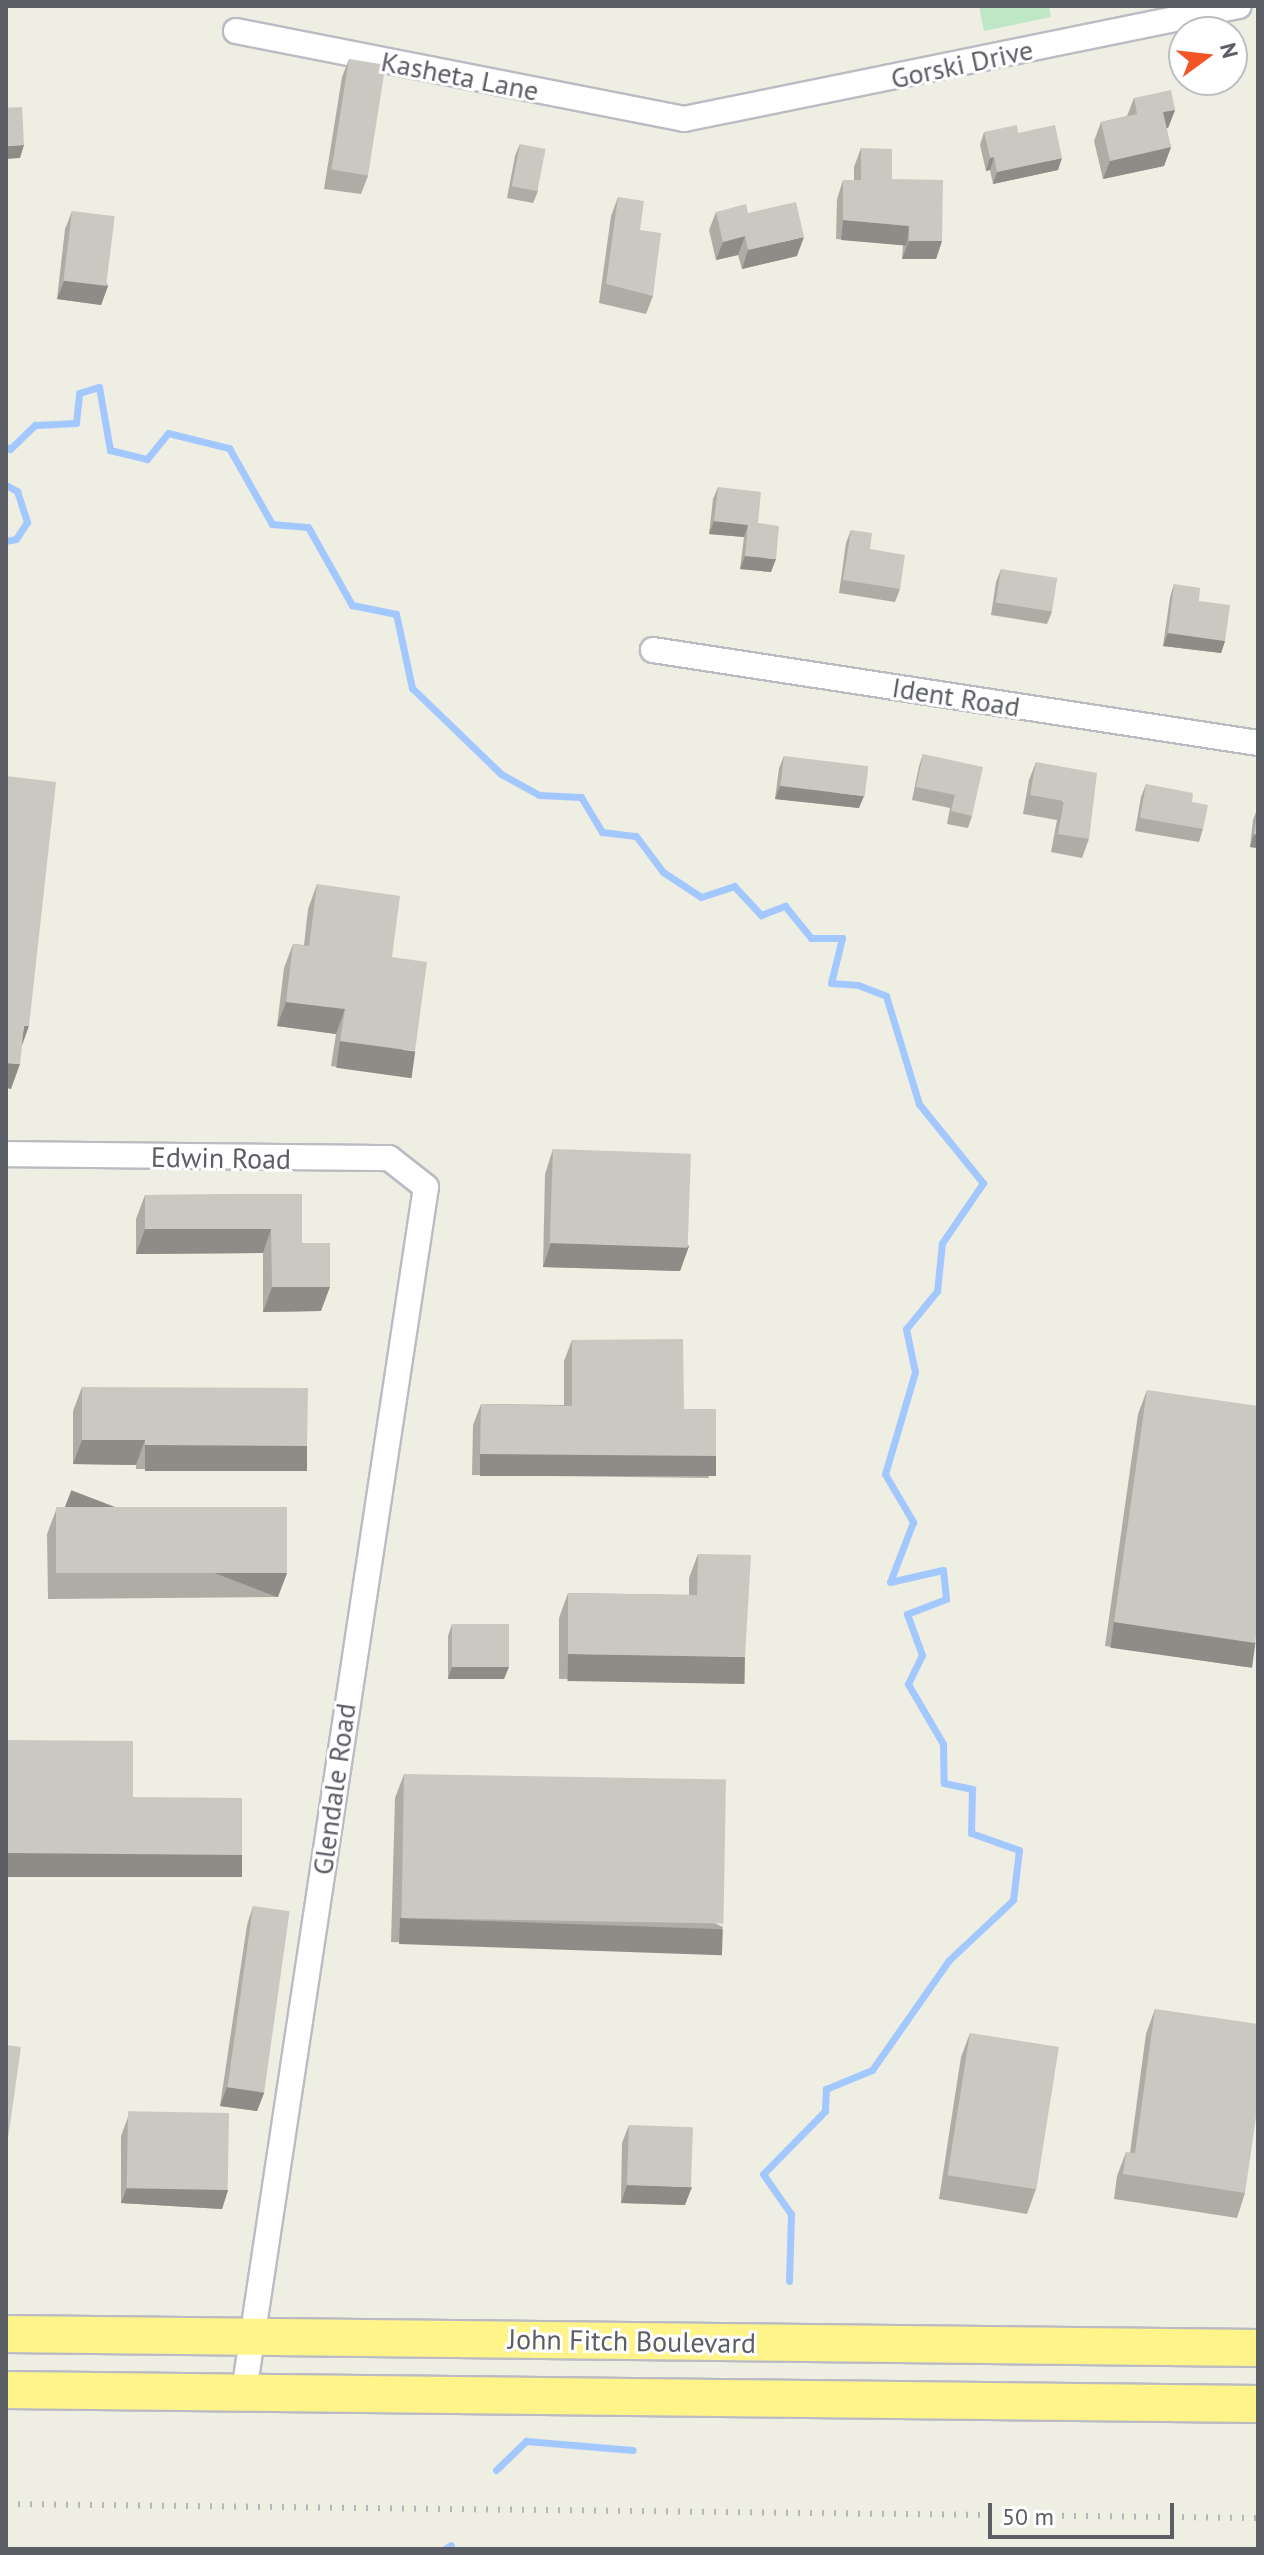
<!DOCTYPE html>
<html>
<head>
<meta charset="utf-8">
<style>
	body { margin:0 }
	#map { position:relative; width:1264px; height:2555px; overflow:hidden; background:#efeee3; font-family:"PT Sans",sans-serif }
	div>[style] { position:absolute }
	.green>* { inset:0; background:#bee8c5 }
	.stream>* { height:7px; margin:-3.5px; padding:0 3.5px; transform-origin:3.5px; border-radius:3.5px; background:#a3c8ff }
	.roads { filter:drop-shadow(2px 0 #bbbcc3) drop-shadow(-2px 0 #bbbcc3) drop-shadow(0 2px #bbbcc3) drop-shadow(0 -2px #bbbcc3) }
	.minor>* { height:24px; margin:-12px; padding:0 12px; transform-origin:12px; border-radius:12px; background:#fff }
	.highway>* { height:36px; margin:-18px; padding:0 18px; transform-origin:18px; border-radius:18px; background:#fff48a }
	.rail>* { height:6px; margin-top:-3px; transform-origin:0; background:repeating-linear-gradient(90deg,#b6b7b8 0 2px,transparent 0 12px) }
	.wall>* { inset:0; background:#aeaca5 }
	.shaded-wall>* { inset:0; background:#8d8c86; transform-origin:0 0 }
	.building>* { inset:0; background:#cac8c0; transform-origin:0 0 }
	span { translate:-50% -50%; white-space:nowrap; text-align:center; line-height:1.15; -webkit-text-stroke:6px #fff; paint-order:stroke }
	.street-label { font-size:28px; color:#5b5e65 }
	.frame { position:absolute; inset:0; border:8px solid #5b5e65; pointer-events:none }
	.north { position:absolute; left:1168px; top:16px; width:80px; height:80px; box-sizing:border-box; background:#fff; border:2px solid #bdbfc1; border-radius:50%; rotate:75deg; font-size:22px; font-weight:700; line-height:32px; text-align:center; color:#5b5e65 }
	.north::after { content:''; display:block; margin:auto; width:28px; height:36px; background:#f25626; clip-path:polygon(50% 0,100% 100%,50% 72%,0 100%) }
	.scale { position:absolute; left:988px; top:2503px; width:186px; height:36px; box-sizing:border-box; border:4px solid #5b5e65; border-top:0; padding-left:10px; font-size:24px; line-height:28px; white-space:nowrap; color:#5b5e65; -webkit-text-stroke:6px #fff; paint-order:stroke }
</style>
</head>
<body>
<div id="map">
	<div class="green">
		<div style="clip-path:polygon(979px 6px,1049px 6px,1051px 17px,984px 31px)"></div>
	</div>
	<div class="stream">
		<div style="left:6px;top:447px;width:4px;rotate:27deg"></div>
		<div style="left:10px;top:449px;width:35px;rotate:-44deg"></div>
		<div style="left:35px;top:425px;width:41px;rotate:-2.8deg"></div>
		<div style="left:76px;top:423px;width:30px;rotate:-84deg"></div>
		<div style="left:79px;top:393px;width:21px;rotate:-17deg"></div>
		<div style="left:99px;top:387px;width:64px;rotate:80.1deg"></div>
		<div style="left:110px;top:450px;width:38px;rotate:14deg"></div>
		<div style="left:147px;top:459px;width:33px;rotate:-51deg"></div>
		<div style="left:168px;top:433px;width:63px;rotate:13.8deg"></div>
		<div style="left:229px;top:448px;width:87px;rotate:60.5deg"></div>
		<div style="left:272px;top:524px;width:36px;rotate:5deg"></div>
		<div style="left:308px;top:527px;width:90px;rotate:60.6deg"></div>
		<div style="left:352px;top:605px;width:45px;rotate:11.6deg"></div>
		<div style="left:396px;top:614px;width:76px;rotate:77.8deg"></div>
		<div style="left:412px;top:688px;width:124px;rotate:44deg"></div>
		<div style="left:501px;top:774px;width:43px;rotate:28.9deg"></div>
		<div style="left:539px;top:795px;width:42px;rotate:2.7deg"></div>
		<div style="left:581px;top:797px;width:41px;rotate:59deg"></div>
		<div style="left:602px;top:832px;width:34px;rotate:7deg"></div>
		<div style="left:636px;top:836px;width:45px;rotate:53.1deg"></div>
		<div style="left:663px;top:872px;width:45px;rotate:33.3deg"></div>
		<div style="left:701px;top:897px;width:35px;rotate:-18deg"></div>
		<div style="left:734px;top:886px;width:40px;rotate:47deg"></div>
		<div style="left:761px;top:915px;width:26px;rotate:-21deg"></div>
		<div style="left:785px;top:906px;width:41px;rotate:50.9deg"></div>
		<div style="left:811px;top:938px;width:31px"></div>
		<div style="left:842px;top:938px;width:46px;rotate:103.7deg"></div>
		<div style="left:831px;top:983px;width:27px;rotate:4deg"></div>
		<div style="left:858px;top:985px;width:30px;rotate:21deg"></div>
		<div style="left:886px;top:996px;width:113px;rotate:73deg"></div>
		<div style="left:919px;top:1104px;width:102px;rotate:51deg"></div>
		<div style="left:983px;top:1183px;width:73px;rotate:124.3deg"></div>
		<div style="left:942px;top:1243px;width:48px;rotate:95.9deg"></div>
		<div style="left:937px;top:1291px;width:49px;rotate:129.2deg"></div>
		<div style="left:906px;top:1329px;width:44px;rotate:78.2deg"></div>
		<div style="left:915px;top:1372px;width:106px;rotate:106.4deg"></div>
		<div style="left:885px;top:1474px;width:56px;rotate:59.7deg"></div>
		<div style="left:913px;top:1522px;width:64px;rotate:111deg"></div>
		<div style="left:890px;top:1582px;width:54px;rotate:-12.8deg"></div>
		<div style="left:943px;top:1570px;width:29px;rotate:84deg"></div>
		<div style="left:946px;top:1599px;width:42px;rotate:159deg"></div>
		<div style="left:907px;top:1614px;width:44px;rotate:69.9deg"></div>
		<div style="left:922px;top:1655px;width:32px;rotate:116deg"></div>
		<div style="left:908px;top:1684px;width:69px;rotate:59.7deg"></div>
		<div style="left:943px;top:1744px;width:39px;rotate:89deg"></div>
		<div style="left:944px;top:1783px;width:29px;rotate:12deg"></div>
		<div style="left:972px;top:1789px;width:44px;rotate:91.3deg"></div>
		<div style="left:971px;top:1833px;width:51px;rotate:19.5deg"></div>
		<div style="left:1019px;top:1850px;width:50px;rotate:96.8deg"></div>
		<div style="left:1013px;top:1900px;width:88px;rotate:136.8deg"></div>
		<div style="left:949px;top:1960px;width:134px;rotate:125deg"></div>
		<div style="left:872px;top:2070px;width:50px;rotate:157.6deg"></div>
		<div style="left:826px;top:2089px;width:22px;rotate:93deg"></div>
		<div style="left:825px;top:2111px;width:88px;rotate:134.5deg"></div>
		<div style="left:763px;top:2174px;width:49px;rotate:55deg"></div>
		<div style="left:791px;top:2214px;width:67px;rotate:91.7deg"></div>
		<div style="left:6px;top:485px;width:13px;rotate:29deg"></div>
		<div style="left:17px;top:491px;width:33px;rotate:72deg"></div>
		<div style="left:27px;top:522px;width:20px;rotate:123deg"></div>
		<div style="left:16px;top:539px;width:10px;rotate:169deg"></div>
		<div style="left:496px;top:2470px;width:42px;rotate:-44deg"></div>
		<div style="left:526px;top:2441px;width:107px;rotate:4.8deg"></div>
		<div style="left:445px;top:2549px;width:7px;rotate:-34deg"></div>
	</div>
	<div class="roads">
		<div class="minor">
			<div style="left:236px;top:31px;width:457px;rotate:11.1deg"></div>
			<div style="left:684px;top:119px;width:566px;rotate:-11.51deg"></div>
			<div style="left:653px;top:650px;width:612px;rotate:8.74deg"></div>
			<div style="left:6px;top:1154px;width:383px;rotate:0.6deg"></div>
			<div style="left:389px;top:1158px;width:47px;rotate:38.1deg"></div>
			<div style="left:426px;top:1187px;width:1219px;rotate:98.59deg"></div>
		</div>
		<div class="highway">
			<div style="left:6px;top:2334px;width:1252px;rotate:0.64deg"></div>
			<div style="left:6px;top:2390px;width:1252px;rotate:0.64deg"></div>
		</div>
	</div>
	<div class="rail">
		<div style="left:6px;top:2504px;width:1252px;rotate:0.64deg"></div>
	</div>
	<div class="wall">
		<div style="clip-path:polygon(349px 59px,368px 176px,361px 194px,324px 189px,342px 77px)"></div>
		<div style="clip-path:polygon(1134px 98px,1175px 110px,1168px 128px,1166px 128px,1171px 147px,1164px 166px,1103px 179px,1094px 141px,1101px 122px,1127px 116px)"></div>
		<div style="clip-path:polygon(984px 132px,1018px 133px,1058px 170px,993px 184px,990px 170px,986px 171px,980px 145px)"></div>
		<div style="clip-path:polygon(520px 144px,538px 191px,533px 203px,507px 198px,515px 156px)"></div>
		<div style="clip-path:polygon(861px 148px,892px 179px,942px 241px,936px 259px,902px 259px,903px 245px,836px 239px,837px 199px,843px 180px,854px 180px,854px 167px)"></div>
		<div style="clip-path:polygon(618px 197px,640px 230px,653px 296px,646px 314px,599px 303px,611px 216px)"></div>
		<div style="clip-path:polygon(72px 211px,108px 286px,101px 305px,57px 299px,65px 229px)"></div>
		<div style="clip-path:polygon(716px 212px,748px 213px,797px 256px,742px 269px,738px 255px,716px 260px,709px 230px)"></div>
		<div style="clip-path:polygon(718px 487px,758px 523px,771px 572px,740px 569px,744px 537px,709px 534px,713px 499px)"></div>
		<div style="clip-path:polygon(851px 530px,870px 549px,900px 589px,895px 602px,839px 593px,846px 543px)"></div>
		<div style="clip-path:polygon(1001px 569px,1052px 612px,1047px 624px,991px 615px,996px 582px)"></div>
		<div style="clip-path:polygon(1174px 584px,1225px 641px,1221px 653px,1163px 646px,1170px 597px)"></div>
		<div style="clip-path:polygon(923px 754px,972px 816px,968px 828px,947px 824px,950px 808px,912px 800px,919px 766px)"></div>
		<div style="clip-path:polygon(784px 756px,859px 808px,775px 799px,779px 768px)"></div>
		<div style="clip-path:polygon(1036px 762px,1089px 839px,1082px 858px,1051px 852px,1057px 820px,1023px 814px,1029px 780px)"></div>
		<div style="clip-path:polygon(1146px 784px,1192px 802px,1203px 829px,1199px 842px,1135px 831px,1141px 797px)"></div>
		<div style="clip-path:polygon(1258px 807px,1258px 848px,1250px 847px,1253px 820px)"></div>
		<div style="clip-path:polygon(317px 884px,392px 957px,406px 1076px,331px 1066px,336px 1034px,277px 1026px,284px 968px,293px 944px,304px 945px,308px 909px)"></div>
		<div style="clip-path:polygon(553px 1149px,689px 1246px,680px 1271px,543px 1267px,545px 1174px)"></div>
		<div style="clip-path:polygon(302px 1194px,302px 1243px,321px 1311px,263px 1312px,263px 1253px,136px 1254px,136px 1219px,145px 1195px)"></div>
		<div style="clip-path:polygon(572px 1340px,684px 1409px,709px 1478px,472px 1475px,473px 1425px,481px 1404px,564px 1405px,564px 1361px)"></div>
		<div style="clip-path:polygon(82px 1387px,307px 1446px,299px 1470px,136px 1469px,136px 1465px,73px 1464px,73px 1411px)"></div>
		<div style="clip-path:polygon(1147px 1390px,1246px 1667px,1105px 1646px,1138px 1414px)"></div>
		<div style="clip-path:polygon(56px 1510px,287px 1573px,278px 1597px,48px 1599px,47px 1534px)"></div>
		<div style="clip-path:polygon(698px 1554px,736px 1681px,559px 1679px,559px 1618px,568px 1593px,689px 1595px,689px 1578px)"></div>
		<div style="clip-path:polygon(452px 1624px,504px 1679px,448px 1679px,448px 1636px)"></div>
		<div style="clip-path:polygon(404px 1774px,723px 1927px,714px 1951px,391px 1942px,395px 1798px)"></div>
		<div style="clip-path:polygon(253px 1906px,264px 2093px,257px 2111px,220px 2106px,247px 1925px)"></div>
		<div style="clip-path:polygon(1155px 2009px,1245px 2193px,1237px 2218px,1114px 2199px,1117px 2176px,1126px 2152px,1130px 2153px,1146px 2034px)"></div>
		<div style="clip-path:polygon(970px 2033px,1036px 2189px,1027px 2214px,939px 2199px,961px 2057px)"></div>
		<div style="clip-path:polygon(128px 2117px,228px 2190px,222px 2209px,121px 2203px,121px 2136px)"></div>
		<div style="clip-path:polygon(629px 2125px,685px 2205px,621px 2203px,622px 2143px)"></div>
	</div>
	<div class="shaded-wall">
		<div style="clip-path:polygon(1175px 110px,1168px 128px,1156px 131px,1163px 112px)"></div>
		<div style="clip-path:polygon(24px 145px,20px 158px,6px 159px,6px 146px)"></div>
		<div style="clip-path:polygon(1171px 147px,1164px 166px,1103px 179px,1110px 161px)"></div>
		<div style="clip-path:polygon(994px 157px,990px 170px,986px 171px,990px 158px)"></div>
		<div style="clip-path:polygon(1062px 158px,1058px 170px,993px 184px,997px 172px)"></div>
		<div style="left:843px;top:220px;width:66px;height:20px;rotate:5deg"></div>
		<div style="clip-path:polygon(745px 236px,738px 255px,716px 260px,723px 242px)"></div>
		<div style="clip-path:polygon(804px 237px,797px 256px,742px 269px,748px 250px)"></div>
		<div style="clip-path:polygon(909px 241px,942px 241px,936px 259px,902px 259px)"></div>
		<div style="clip-path:polygon(64px 281px,108px 286px,101px 305px,57px 299px)"></div>
		<div style="clip-path:polygon(714px 521px,748px 525px,744px 537px,709px 534px)"></div>
		<div style="clip-path:polygon(745px 556px,776px 559px,771px 572px,740px 569px)"></div>
		<div style="clip-path:polygon(1168px 633px,1225px 641px,1221px 653px,1163px 646px)"></div>
		<div style="clip-path:polygon(780px 786px,864px 796px,859px 808px,775px 799px)"></div>
		<div style="clip-path:polygon(1254px 834px,1258px 835px,1258px 848px,1250px 847px)"></div>
		<div style="clip-path:polygon(286px 1002px,345px 1009px,336px 1034px,277px 1026px)"></div>
		<div style="clip-path:polygon(24px 1026px,29px 1026px,20px 1051px)"></div>
		<div style="left:340px;top:1041px;width:76px;height:27px;rotate:8deg"></div>
		<div style="clip-path:polygon(6px 1063px,20px 1064px,11px 1089px,6px 1088px)"></div>
		<div style="clip-path:polygon(145px 1229px,271px 1229px,263px 1253px,136px 1254px)"></div>
		<div style="clip-path:polygon(551px 1243px,689px 1246px,680px 1271px,543px 1267px)"></div>
		<div style="clip-path:polygon(272px 1287px,330px 1287px,321px 1311px,263px 1312px)"></div>
		<div style="clip-path:polygon(82px 1440px,145px 1440px,136px 1465px,73px 1464px)"></div>
		<div style="left:145px;top:1445px;width:162px;height:26px"></div>
		<div style="left:480px;top:1454px;width:236px;height:22px"></div>
		<div style="left:287px;top:1573px;width:26px;height:231px;rotate:111deg"></div>
		<div style="left:1114px;top:1622px;width:143px;height:26px;rotate:8deg"></div>
		<div style="left:568px;top:1654px;width:177px;height:27px;rotate:1deg"></div>
		<div style="clip-path:polygon(452px 1667px,509px 1667px,504px 1679px,448px 1679px)"></div>
		<div style="left:6px;top:1853px;width:236px;height:24px"></div>
		<div style="left:400px;top:1918px;width:323px;height:26px;rotate:2deg"></div>
		<div style="clip-path:polygon(227px 2087px,264px 2093px,257px 2111px,220px 2106px)"></div>
		<div style="clip-path:polygon(128px 2185px,228px 2190px,222px 2209px,121px 2203px)"></div>
		<div style="clip-path:polygon(627px 2185px,692px 2187px,685px 2205px,621px 2203px)"></div>
	</div>
	<div class="building">
		<div style="left:349px;top:59px;width:37px;height:112px;rotate:9deg"></div>
		<div style="clip-path:polygon(1171px 90px,1175px 110px,1163px 112px,1171px 147px,1110px 161px,1101px 122px,1137px 114px,1134px 98px)"></div>
		<div style="left:22px;top:107px;width:38px;height:16px;rotate:87deg"></div>
		<div style="clip-path:polygon(1017px 125px,1018px 133px,1055px 125px,1062px 158px,997px 172px,994px 157px,990px 158px,984px 132px)"></div>
		<div style="left:520px;top:144px;width:26px;height:43px;rotate:11deg"></div>
		<div style="clip-path:polygon(861px 148px,892px 149px,892px 179px,943px 180px,942px 241px,909px 241px,909px 226px,843px 220px,843px 180px,861px 180px)"></div>
		<div style="clip-path:polygon(618px 197px,644px 201px,640px 230px,661px 233px,653px 296px,606px 284px)"></div>
		<div style="clip-path:polygon(796px 202px,804px 237px,748px 250px,745px 236px,723px 242px,716px 212px,746px 204px,748px 213px)"></div>
		<div style="left:72px;top:211px;width:43px;height:70px;rotate:7deg"></div>
		<div style="clip-path:polygon(718px 487px,761px 492px,758px 523px,779px 526px,776px 559px,745px 556px,748px 525px,714px 521px)"></div>
		<div style="clip-path:polygon(851px 530px,872px 533px,870px 549px,905px 555px,900px 589px,843px 580px)"></div>
		<div style="left:1001px;top:569px;width:57px;height:34px;rotate:9deg"></div>
		<div style="clip-path:polygon(1174px 584px,1200px 588px,1199px 601px,1230px 605px,1225px 641px,1168px 633px)"></div>
		<div style="clip-path:polygon(923px 754px,983px 767px,972px 816px,951px 811px,955px 795px,916px 787px)"></div>
		<div style="left:784px;top:756px;width:85px;height:30px;rotate:7deg"></div>
		<div style="clip-path:polygon(1036px 762px,1097px 773px,1089px 839px,1058px 834px,1064px 801px,1030px 795px)"></div>
		<div style="clip-path:polygon(6px 776px,56px 782px,29px 1026px,24px 1026px,20px 1064px,6px 1063px)"></div>
		<div style="clip-path:polygon(1146px 784px,1193px 793px,1192px 802px,1208px 805px,1203px 829px,1140px 818px)"></div>
		<div style="clip-path:polygon(1258px 807px,1258px 835px,1254px 834px)"></div>
		<div style="clip-path:polygon(317px 884px,400px 896px,392px 957px,427px 962px,415px 1051px,340px 1041px,345px 1009px,286px 1002px,293px 944px,309px 946px)"></div>
		<div style="left:553px;top:1149px;width:138px;height:94px;rotate:2deg"></div>
		<div style="clip-path:polygon(302px 1194px,302px 1243px,330px 1243px,330px 1287px,272px 1287px,271px 1229px,145px 1229px,145px 1195px)"></div>
		<div style="clip-path:polygon(683px 1339px,684px 1409px,716px 1409px,716px 1456px,480px 1454px,481px 1404px,572px 1406px,572px 1340px)"></div>
		<div style="clip-path:polygon(82px 1387px,308px 1388px,307px 1446px,145px 1445px,145px 1440px,82px 1440px)"></div>
		<div style="clip-path:polygon(1147px 1390px,1258px 1406px,1258px 1622px,1255px 1643px,1114px 1622px)"></div>
		<div style="left:287px;top:1507px;width:66px;height:231px;rotate:90deg"></div>
		<div style="clip-path:polygon(698px 1554px,751px 1555px,745px 1657px,568px 1654px,568px 1593px,697px 1595px)"></div>
		<div style="left:452px;top:1624px;width:57px;height:43px"></div>
		<div style="clip-path:polygon(6px 1740px,133px 1741px,133px 1797px,242px 1798px,242px 1855px,6px 1853px)"></div>
		<div style="left:404px;top:1774px;width:322px;height:144px;rotate:1deg"></div>
		<div style="left:253px;top:1906px;width:37px;height:183px;rotate:8deg"></div>
		<div style="clip-path:polygon(1155px 2009px,1258px 2024px,1258px 2103px,1245px 2193px,1123px 2174px,1126px 2152px,1135px 2153px)"></div>
		<div style="left:970px;top:2033px;width:90px;height:144px;rotate:9deg"></div>
		<div style="clip-path:polygon(6px 2045px,21px 2047px,6px 2153px)"></div>
		<div style="left:229px;top:2113px;width:77px;height:101px;rotate:91deg"></div>
		<div style="left:629px;top:2125px;width:64px;height:60px;rotate:2deg"></div>
	</div>
	<div class="street-label">
		<span style="left:962px;top:64px;rotate:-12deg">Gorski Drive</span>
		<span style="left:460px;top:76px;rotate:11deg">Kasheta Lane</span>
		<span style="left:956px;top:697px;rotate:9deg">Ident Road</span>
		<span style="left:221px;top:1158px;rotate:1deg">Edwin Road</span>
		<span style="left:334px;top:1789px;rotate:-82deg">Glendale Road</span>
		<span style="left:632px;top:2341px;rotate:1deg">John Fitch Boulevard</span>
	</div>
	<div class="frame"></div>
	<div class="north">N</div>
	<div class="scale">50 m</div>
</div>
</body>
</html>
